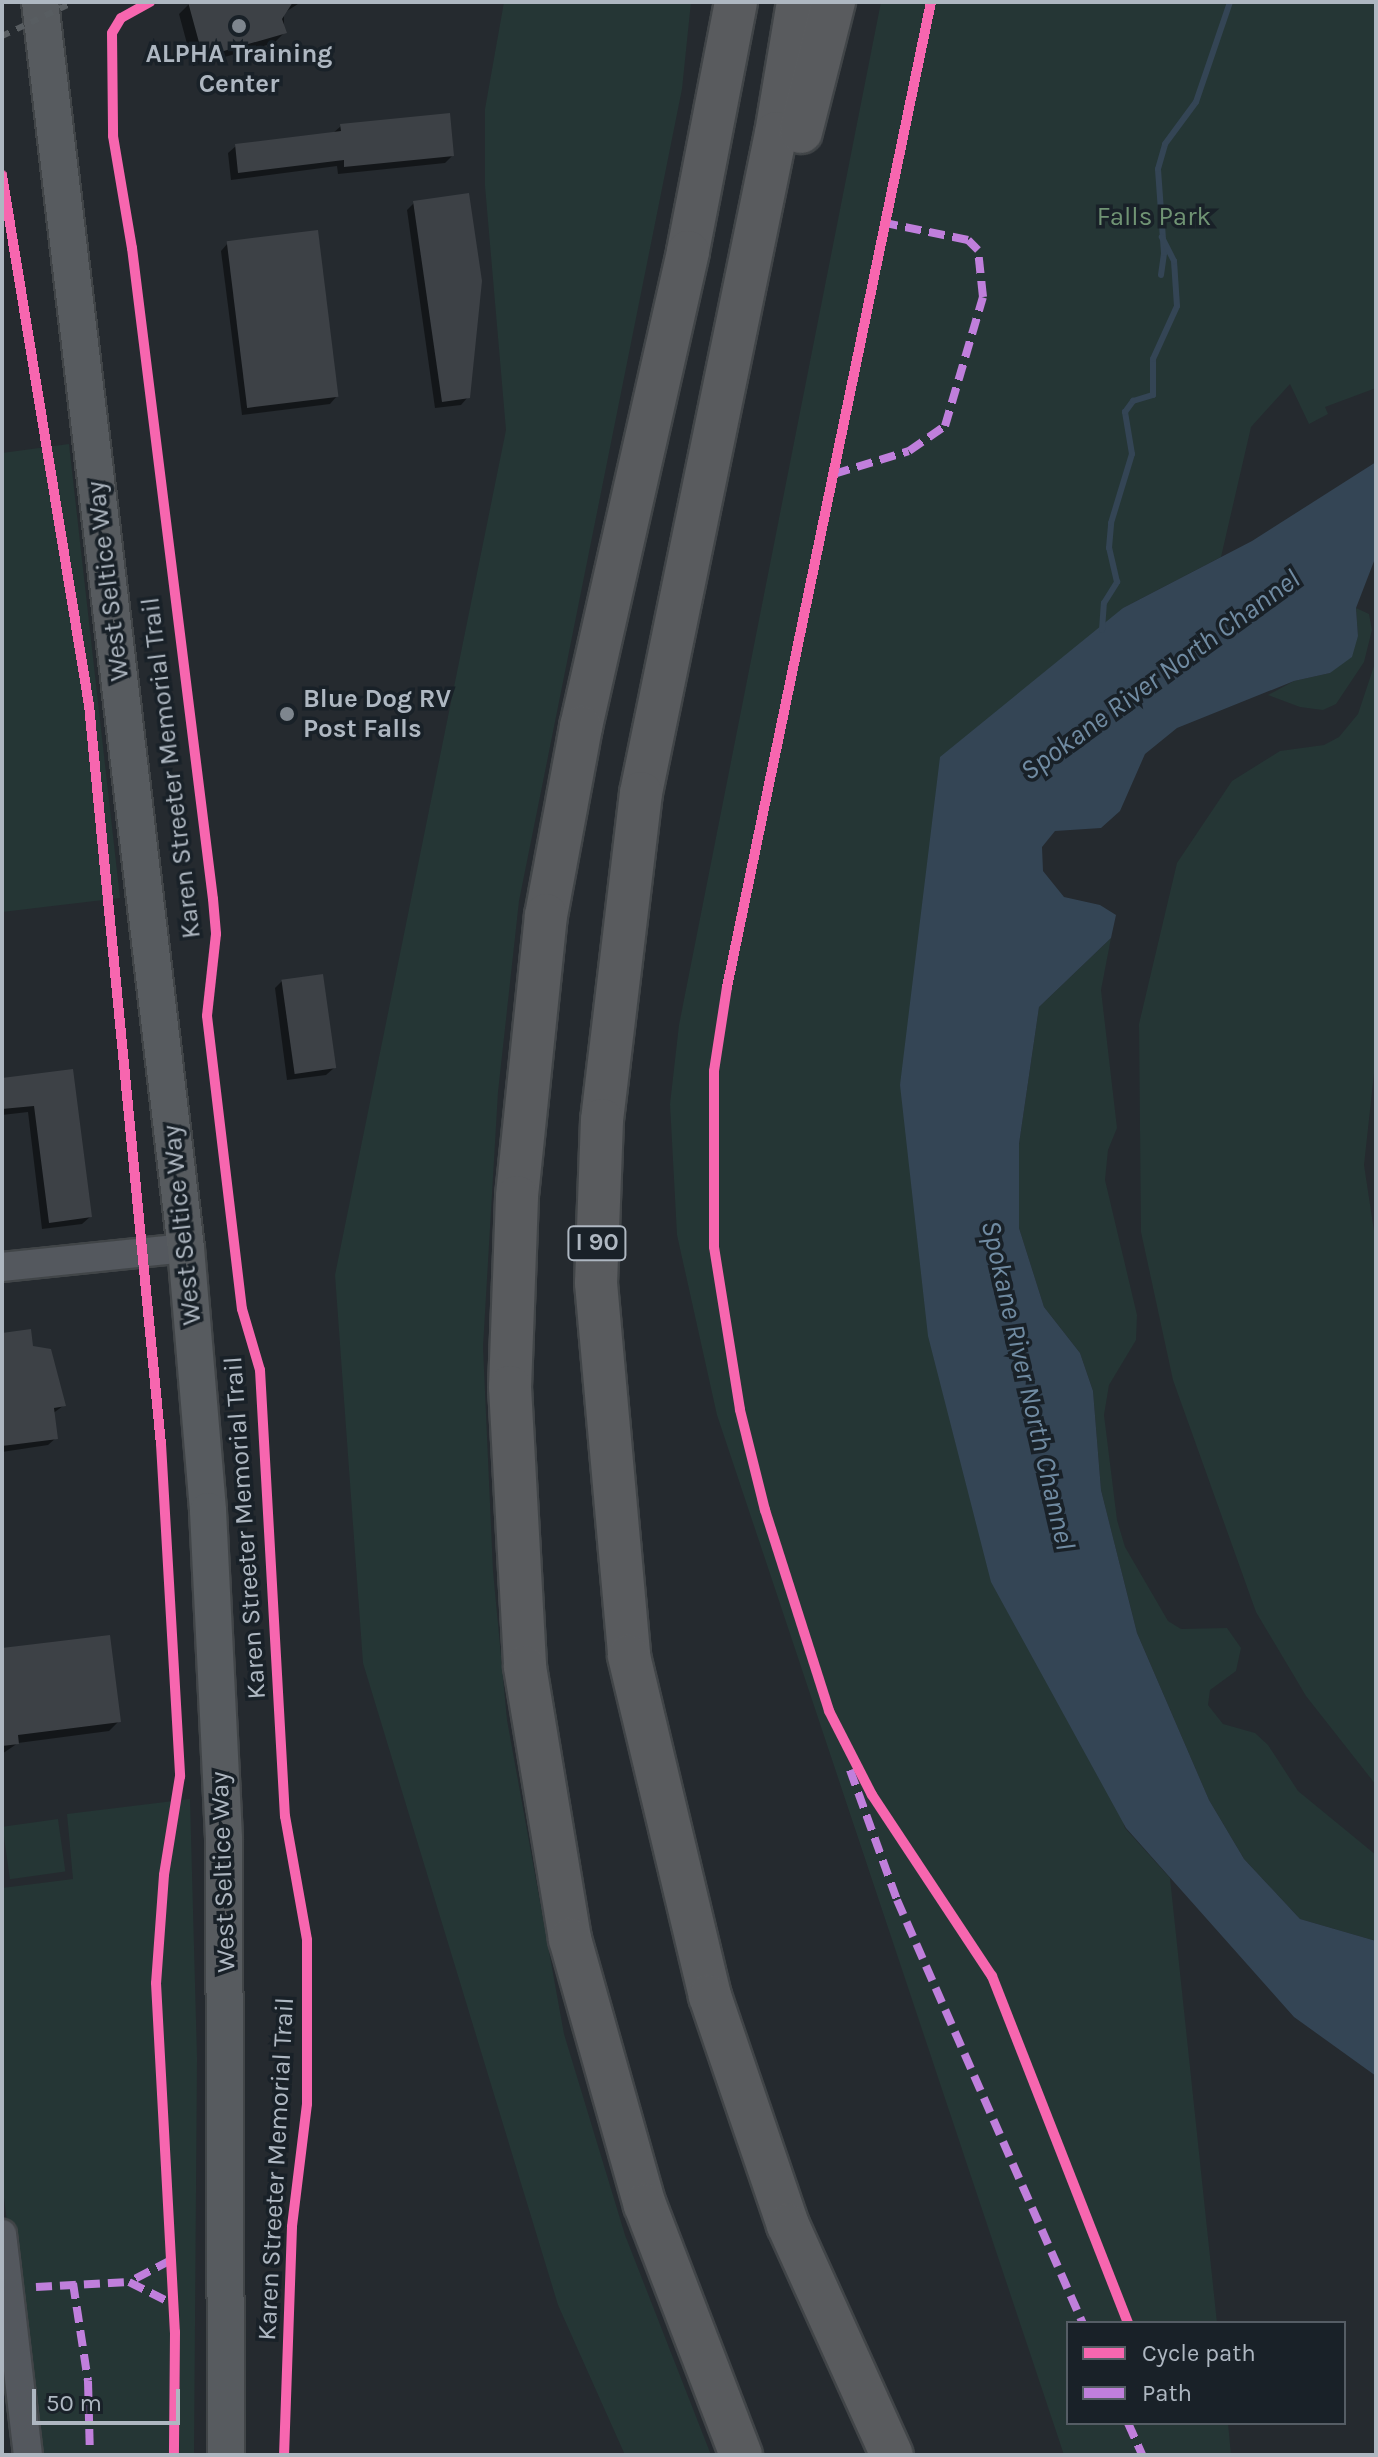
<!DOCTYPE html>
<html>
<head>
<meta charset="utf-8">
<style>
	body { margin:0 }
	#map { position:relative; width:1378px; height:2457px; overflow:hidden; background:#252a2f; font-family:Karla,sans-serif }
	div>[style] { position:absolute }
	.green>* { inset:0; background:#253635; transform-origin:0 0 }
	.water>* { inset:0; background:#344555 }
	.shadow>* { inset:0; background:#0007 }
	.stream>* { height:6px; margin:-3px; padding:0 3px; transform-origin:3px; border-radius:3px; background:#344555 }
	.building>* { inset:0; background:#3d4146; transform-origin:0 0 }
	.roads { filter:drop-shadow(2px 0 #414548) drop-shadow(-2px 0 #414548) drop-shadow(0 2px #414548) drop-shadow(0 -2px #414548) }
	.minor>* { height:28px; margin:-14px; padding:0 14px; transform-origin:14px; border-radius:14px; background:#54585e }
	.major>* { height:36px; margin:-18px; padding:0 18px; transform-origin:18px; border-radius:18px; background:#575b5f }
	.highway>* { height:42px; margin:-21px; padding:0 21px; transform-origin:21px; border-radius:21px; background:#595b5e }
	.rail>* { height:6px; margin-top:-3px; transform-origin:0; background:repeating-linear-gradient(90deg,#585d61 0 8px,transparent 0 16px) }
	.quiet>* { height:8px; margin-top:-4px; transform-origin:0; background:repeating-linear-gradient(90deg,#c07fdc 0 16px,transparent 0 24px) }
	.cycleway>* { height:10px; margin:-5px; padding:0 5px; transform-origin:5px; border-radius:5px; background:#f766af }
	.dots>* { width:22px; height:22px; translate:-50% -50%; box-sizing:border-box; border:4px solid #192128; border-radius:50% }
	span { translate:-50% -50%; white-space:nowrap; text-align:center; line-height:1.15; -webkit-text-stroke:7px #192128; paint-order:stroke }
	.shield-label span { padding:2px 6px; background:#192128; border:2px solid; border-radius:6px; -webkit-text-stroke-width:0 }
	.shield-label { font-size:24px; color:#aeb7c1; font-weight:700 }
	.poi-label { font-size:26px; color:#aeb7c1; font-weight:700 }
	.left { translate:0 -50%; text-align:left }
	.park-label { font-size:26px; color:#709474 }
	.street-label { font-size:26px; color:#aeb7c1 }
	.water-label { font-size:28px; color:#708ba2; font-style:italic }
	.frame { position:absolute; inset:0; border:4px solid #aeb7c1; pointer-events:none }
	.legend { position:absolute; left:1066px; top:2321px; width:280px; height:104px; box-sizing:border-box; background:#192128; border:2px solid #555d65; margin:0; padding:10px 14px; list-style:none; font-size:24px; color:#aeb7c1 }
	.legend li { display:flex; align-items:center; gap:16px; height:40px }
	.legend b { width:40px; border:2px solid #555d65 }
	.scale { position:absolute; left:32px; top:2389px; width:148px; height:36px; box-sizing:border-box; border:4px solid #aeb7c1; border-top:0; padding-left:10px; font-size:24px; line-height:28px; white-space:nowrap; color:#aeb7c1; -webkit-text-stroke:6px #192128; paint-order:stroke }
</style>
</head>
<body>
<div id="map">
	<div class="green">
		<div style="clip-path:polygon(504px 2px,691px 2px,682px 89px,519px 901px,498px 1092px,483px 1347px,493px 1571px,507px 1720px,564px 2034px,625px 2235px,711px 2455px,625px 2455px,558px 2305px,363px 1663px,335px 1275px,506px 430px,485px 186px,485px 109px)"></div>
		<div style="clip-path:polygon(881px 2px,1376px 2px,1376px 388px,1325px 407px,1328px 414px,1309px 424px,1290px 384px,1251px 427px,1221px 557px,1123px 608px,900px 1085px,1125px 1828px,1170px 1878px,1217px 2323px,1068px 2323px,1068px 2423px,1228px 2423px,1231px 2455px,1064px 2455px,717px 1415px,677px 1235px,670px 1104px,679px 1025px)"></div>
		<div style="clip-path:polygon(69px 444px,120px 898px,2px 912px,2px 453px)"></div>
		<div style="clip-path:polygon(1356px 608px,1369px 614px,1372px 630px,1364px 662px,1336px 704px,1323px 710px,1300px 707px,1268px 695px,1294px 681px,1330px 673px,1358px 636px)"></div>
		<div style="clip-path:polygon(1376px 660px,1376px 1055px,1364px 1165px,1376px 1244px,1376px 1785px,1306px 1696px,1256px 1612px,1173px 1380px,1141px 1232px,1139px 1024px,1177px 863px,1232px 781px,1280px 751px,1324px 745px,1339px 737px,1358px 714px)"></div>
		<div style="clip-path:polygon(1111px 938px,1101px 990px,1117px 1128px,1108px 1150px,1105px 1180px,1137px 1315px,1136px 1340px,1109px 1385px,1104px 1415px,1117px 1520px,1125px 1547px,1168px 1621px,1181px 1629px,1227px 1628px,1241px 1648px,1236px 1671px,1210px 1690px,1208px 1705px,1223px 1724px,1255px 1733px,1268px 1745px,1298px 1791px,1376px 1855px,1376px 1941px,1300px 1919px,1244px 1859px,1209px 1800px,1137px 1633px,1101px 1490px,1093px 1391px,1080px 1353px,1044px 1307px,1019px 1228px,1019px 1144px,1039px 1007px)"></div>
		<div style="clip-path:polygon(190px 1799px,197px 2058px,194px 2455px,35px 2455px,2px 2181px,2px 1888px,73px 1879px,67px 1814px)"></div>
		<div style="left:58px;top:1819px;width:53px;height:56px;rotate:82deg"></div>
	</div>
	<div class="water">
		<div style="clip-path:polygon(1376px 462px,1376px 556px,1356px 608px,1358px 636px,1352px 657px,1330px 673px,1294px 681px,1177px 728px,1145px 754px,1120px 811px,1101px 828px,1055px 831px,1042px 847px,1043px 871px,1064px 897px,1100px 905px,1116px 915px,1111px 938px,1039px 1007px,1019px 1144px,1019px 1228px,1044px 1307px,1080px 1353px,1093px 1391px,1101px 1490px,1137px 1633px,1209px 1800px,1244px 1859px,1300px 1919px,1376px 1941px,1376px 2076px,1294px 2017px,1126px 1828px,991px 1582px,928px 1336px,900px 1085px,940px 757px,1123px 608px,1252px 541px)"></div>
	</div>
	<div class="shadow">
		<div style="clip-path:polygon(301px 2px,284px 13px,284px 33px,274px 43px,193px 66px,179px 14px,189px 4px)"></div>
		<div style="clip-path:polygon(341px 126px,452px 156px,445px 163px,338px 174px,337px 166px,231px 180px,228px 153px,236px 146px,332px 134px)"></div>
		<div style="clip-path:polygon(414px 203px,468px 397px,461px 405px,435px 408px,407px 210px)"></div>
		<div style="clip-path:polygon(228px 243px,337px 396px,330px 404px,242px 415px,221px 251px)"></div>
		<div style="clip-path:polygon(282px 981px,334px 1068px,326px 1075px,287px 1080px,275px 988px)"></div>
		<div style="clip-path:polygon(72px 1072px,90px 1217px,82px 1224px,42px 1229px,28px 1112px,2px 1115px,2px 1080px)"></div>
		<div style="clip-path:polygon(2px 1335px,32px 1348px,63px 1406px,52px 1414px,56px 1438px,48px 1445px,2px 1452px)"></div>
		<div style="clip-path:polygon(2px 1643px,3px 1650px,119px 1721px,109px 1731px,18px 1743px,2px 1754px)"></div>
	</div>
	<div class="stream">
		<div style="left:1161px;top:275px;width:22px;rotate:-82deg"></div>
		<div style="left:1164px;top:253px;width:84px;rotate:-94.1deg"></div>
		<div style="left:1158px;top:169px;width:26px;rotate:-74deg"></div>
		<div style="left:1165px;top:144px;width:52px;rotate:-53.6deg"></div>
		<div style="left:1196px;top:102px;width:106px;rotate:-71.2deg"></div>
		<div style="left:1102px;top:630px;width:27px;rotate:-86deg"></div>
		<div style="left:1104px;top:603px;width:25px;rotate:-58deg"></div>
		<div style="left:1117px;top:582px;width:35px;rotate:-103deg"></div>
		<div style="left:1109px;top:548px;width:25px;rotate:-85deg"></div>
		<div style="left:1111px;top:523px;width:72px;rotate:-73.1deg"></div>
		<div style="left:1132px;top:454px;width:43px;rotate:-99.5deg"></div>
		<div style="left:1125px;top:412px;width:14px;rotate:-54deg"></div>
		<div style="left:1133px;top:401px;width:21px;rotate:-17deg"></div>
		<div style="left:1153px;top:395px;width:36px;rotate:-90deg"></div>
		<div style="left:1153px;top:359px;width:58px;rotate:-65.6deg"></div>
		<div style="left:1177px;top:306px;width:45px;rotate:-93.8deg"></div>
		<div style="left:1174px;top:261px;width:27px;rotate:-117deg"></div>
	</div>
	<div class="building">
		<div style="clip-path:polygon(188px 2px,293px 2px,282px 19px,287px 33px,203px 57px)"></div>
		<div style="clip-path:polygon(450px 113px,454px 156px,344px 167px,344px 160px,238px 173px,235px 144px,341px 131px,340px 124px)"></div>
		<div style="clip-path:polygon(469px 193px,482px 281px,470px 398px,442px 402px,413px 201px)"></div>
		<div style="left:318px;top:230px;width:168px;height:92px;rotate:83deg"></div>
		<div style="left:323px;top:974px;width:95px;height:42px;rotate:82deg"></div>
		<div style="clip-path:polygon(73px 1069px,92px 1217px,49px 1223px,34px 1106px,2px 1109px,2px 1078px)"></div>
		<div style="clip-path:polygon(31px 1329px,33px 1346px,51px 1349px,66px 1406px,54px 1408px,58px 1439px,2px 1446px,2px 1333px)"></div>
		<div style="clip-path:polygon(110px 1635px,121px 1722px,18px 1735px,19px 1744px,2px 1746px,2px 1648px)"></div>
	</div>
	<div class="roads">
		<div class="minor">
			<div style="left:2px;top:1267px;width:185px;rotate:-5.9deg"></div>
			<div style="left:2px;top:2234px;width:223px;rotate:83.3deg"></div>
		</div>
		<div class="major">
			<div style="left:40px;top:2px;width:1255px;rotate:83.32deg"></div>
			<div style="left:186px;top:1248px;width:264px;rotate:85.2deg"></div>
			<div style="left:208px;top:1511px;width:329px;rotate:87.2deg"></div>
			<div style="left:224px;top:1840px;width:615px;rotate:89.81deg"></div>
		</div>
		<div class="highway">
			<div style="left:736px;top:2px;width:255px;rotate:100.9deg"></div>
			<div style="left:688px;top:252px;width:487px;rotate:102.7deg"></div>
			<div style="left:581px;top:727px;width:191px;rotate:100.5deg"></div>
			<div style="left:546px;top:915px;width:283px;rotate:95.9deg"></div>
			<div style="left:517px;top:1197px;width:190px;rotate:92.1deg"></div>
			<div style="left:510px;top:1387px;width:280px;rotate:86.9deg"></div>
			<div style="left:525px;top:1667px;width:276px;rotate:80.6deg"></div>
			<div style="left:570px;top:1939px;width:276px;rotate:74.3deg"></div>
			<div style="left:645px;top:2205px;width:268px;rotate:69deg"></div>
			<div style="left:798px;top:2px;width:133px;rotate:99.5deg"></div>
			<div style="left:776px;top:133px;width:674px;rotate:101.56deg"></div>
			<div style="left:641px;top:793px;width:329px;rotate:96.8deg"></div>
			<div style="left:602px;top:1120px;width:163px;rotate:92.1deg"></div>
			<div style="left:596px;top:1283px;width:374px;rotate:84.9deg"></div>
			<div style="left:629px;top:1656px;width:350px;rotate:76.6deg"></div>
			<div style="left:710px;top:1996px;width:242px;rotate:71.2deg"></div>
			<div style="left:788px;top:2225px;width:252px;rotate:65.7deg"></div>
			<div style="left:801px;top:132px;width:134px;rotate:-75.8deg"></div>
		</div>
	</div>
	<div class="rail">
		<div style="left:2px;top:36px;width:80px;rotate:-25.3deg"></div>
	</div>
	<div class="quiet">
		<div style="left:834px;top:474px;width:78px;rotate:-17deg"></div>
		<div style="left:909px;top:451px;width:44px;rotate:-34.8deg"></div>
		<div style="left:945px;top:426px;width:134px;rotate:-73.6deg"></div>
		<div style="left:983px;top:297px;width:47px;rotate:-96.1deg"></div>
		<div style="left:978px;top:250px;width:14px;rotate:-135deg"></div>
		<div style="left:968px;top:240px;width:85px;rotate:-168.4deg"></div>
		<div style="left:850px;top:1770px;width:138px;rotate:70.1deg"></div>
		<div style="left:897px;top:1900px;width:462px;rotate:66.3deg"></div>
		<div style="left:171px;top:2260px;width:47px;rotate:152.4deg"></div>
		<div style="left:129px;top:2282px;width:49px;rotate:26.6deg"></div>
		<div style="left:73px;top:2283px;width:99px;rotate:81.3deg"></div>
		<div style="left:88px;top:2381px;width:74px;rotate:88.5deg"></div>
		<div style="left:36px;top:2287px;width:93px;rotate:-3.1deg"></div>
		<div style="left:1128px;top:2423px;width:35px;rotate:66deg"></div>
	</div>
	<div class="cycleway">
		<div style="left:150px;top:2px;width:33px;rotate:151deg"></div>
		<div style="left:121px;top:18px;width:17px;rotate:121deg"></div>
		<div style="left:112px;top:33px;width:103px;rotate:89.4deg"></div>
		<div style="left:113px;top:136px;width:114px;rotate:80.4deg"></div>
		<div style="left:132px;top:248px;width:656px;rotate:82.91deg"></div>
		<div style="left:213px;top:899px;width:35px;rotate:85deg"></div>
		<div style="left:216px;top:934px;width:82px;rotate:96.3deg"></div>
		<div style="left:207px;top:1016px;width:295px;rotate:83.2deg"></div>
		<div style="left:242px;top:1309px;width:64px;rotate:73.6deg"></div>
		<div style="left:260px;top:1370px;width:447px;rotate:86.8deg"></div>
		<div style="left:285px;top:1816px;width:126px;rotate:79.9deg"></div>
		<div style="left:307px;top:1940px;width:164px;rotate:90deg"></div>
		<div style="left:307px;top:2104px;width:124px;rotate:97deg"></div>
		<div style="left:292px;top:2227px;width:228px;rotate:92deg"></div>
		<div style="left:931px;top:2px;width:1006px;rotate:101.7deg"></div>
		<div style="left:727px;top:987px;width:85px;rotate:98.8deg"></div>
		<div style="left:714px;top:1071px;width:176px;rotate:90deg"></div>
		<div style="left:714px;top:1247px;width:165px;rotate:80.9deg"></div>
		<div style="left:740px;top:1410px;width:103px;rotate:76deg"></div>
		<div style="left:765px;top:1510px;width:211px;rotate:72.3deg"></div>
		<div style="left:829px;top:1711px;width:94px;rotate:62.9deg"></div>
		<div style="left:872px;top:1795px;width:217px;rotate:56.5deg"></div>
		<div style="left:992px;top:1976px;width:373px;rotate:68.6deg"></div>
		<div style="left:2px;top:175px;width:537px;rotate:80.68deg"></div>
		<div style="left:89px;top:705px;width:742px;rotate:84.44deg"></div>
		<div style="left:161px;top:1444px;width:333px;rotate:86.7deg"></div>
		<div style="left:180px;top:1776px;width:100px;rotate:99.2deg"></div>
		<div style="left:164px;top:1875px;width:108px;rotate:94.2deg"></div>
		<div style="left:156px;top:1983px;width:350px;rotate:86.9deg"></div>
		<div style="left:175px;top:2332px;width:123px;rotate:90.5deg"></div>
	</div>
	<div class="dots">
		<div style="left:239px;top:26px;background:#7e868e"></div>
		<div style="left:287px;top:714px;background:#7e868e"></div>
	</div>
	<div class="shield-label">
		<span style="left:597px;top:1243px">I 90</span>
	</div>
	<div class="poi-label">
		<span style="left:239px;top:69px">ALPHA Training<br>Center</span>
		<span class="left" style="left:303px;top:714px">Blue Dog RV<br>Post Falls</span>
	</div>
	<div class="park-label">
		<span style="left:1154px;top:217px">Falls Park</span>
	</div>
	<div class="street-label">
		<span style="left:108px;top:581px;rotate:-97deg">West Seltice Way</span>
		<span style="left:171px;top:768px;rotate:-97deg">Karen Streeter Memorial Trail</span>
		<span style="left:182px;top:1225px;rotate:-96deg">West Seltice Way</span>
		<span style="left:245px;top:1528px;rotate:-94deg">Karen Streeter Memorial Trail</span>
		<span style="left:223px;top:1872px;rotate:-92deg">West Seltice Way</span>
		<span style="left:276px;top:2169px;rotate:-87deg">Karen Streeter Memorial Trail</span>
	</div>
	<div class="water-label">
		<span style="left:1160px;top:675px;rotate:-36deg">Spokane River North Channel</span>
		<span style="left:1028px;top:1385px;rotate:77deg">Spokane River North Channel</span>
	</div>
	<div class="frame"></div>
	<ul class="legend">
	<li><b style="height:10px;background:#f766af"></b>Cycle path</li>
	<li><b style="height:10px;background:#c07fdc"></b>Path</li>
	</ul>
	<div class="scale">50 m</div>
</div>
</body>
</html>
